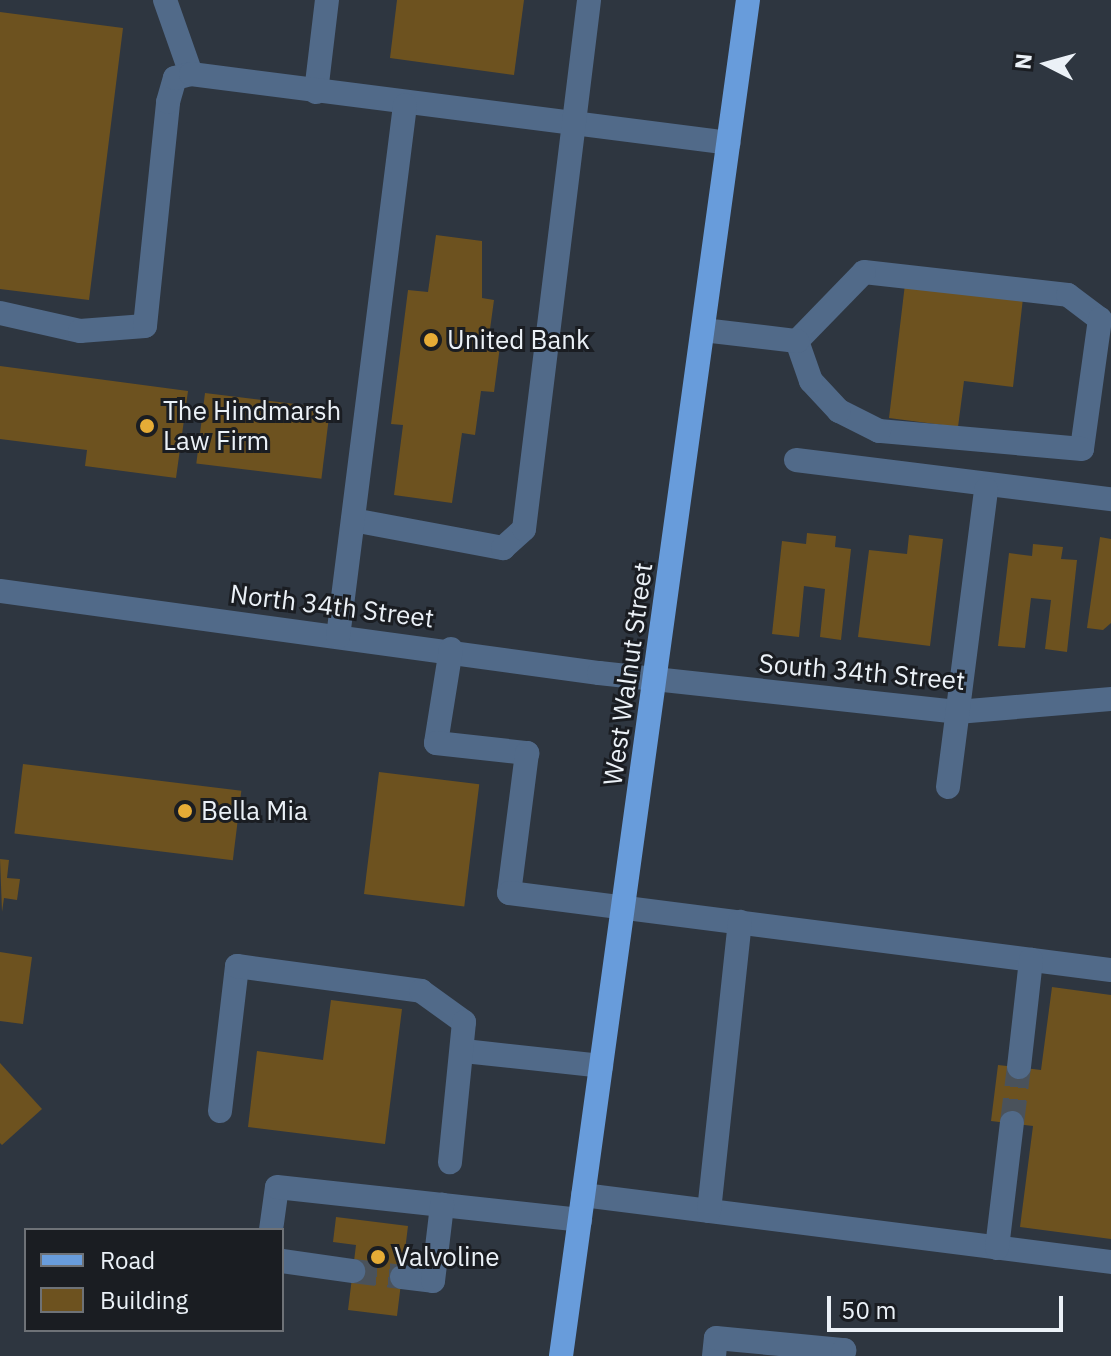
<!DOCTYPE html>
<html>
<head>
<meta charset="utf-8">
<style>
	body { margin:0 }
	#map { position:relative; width:1111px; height:1356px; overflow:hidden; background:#2e3640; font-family:"IBM Plex Sans",sans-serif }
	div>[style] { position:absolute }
	.building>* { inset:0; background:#6d521f; transform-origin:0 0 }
	.minor-tunnel>* { height:24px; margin-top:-12px; transform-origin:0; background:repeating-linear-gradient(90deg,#4a525b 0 24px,transparent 0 36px) }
	.minor>* { height:24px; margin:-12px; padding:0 12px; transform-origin:12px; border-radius:12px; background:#516a89 }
	.major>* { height:24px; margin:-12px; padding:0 12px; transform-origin:12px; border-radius:12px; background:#689cdb }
	.dots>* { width:22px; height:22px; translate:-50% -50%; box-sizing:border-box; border:4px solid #1a1d22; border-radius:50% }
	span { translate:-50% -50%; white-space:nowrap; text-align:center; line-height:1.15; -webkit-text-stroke:6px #1a1d22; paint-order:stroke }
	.poi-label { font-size:26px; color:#ebf1f7 }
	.left { translate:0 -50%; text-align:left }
	.street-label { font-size:26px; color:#ebf1f7 }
	.legend { position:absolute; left:24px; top:1228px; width:260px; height:104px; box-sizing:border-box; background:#1a1d22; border:2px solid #6e7277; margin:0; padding:10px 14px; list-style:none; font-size:24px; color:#ebf1f7 }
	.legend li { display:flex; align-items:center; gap:16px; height:40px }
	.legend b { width:40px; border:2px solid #6e7277 }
	.north { position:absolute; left:1007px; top:24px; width:80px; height:80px; -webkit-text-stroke:6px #1a1d22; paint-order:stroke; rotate:276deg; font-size:22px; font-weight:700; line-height:32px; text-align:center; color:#ebf1f7 }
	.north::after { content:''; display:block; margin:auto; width:28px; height:36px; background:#ebf1f7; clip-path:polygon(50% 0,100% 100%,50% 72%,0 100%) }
	.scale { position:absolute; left:827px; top:1296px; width:236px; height:36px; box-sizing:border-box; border:4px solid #ebf1f7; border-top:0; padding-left:10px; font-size:24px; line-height:28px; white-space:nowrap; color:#ebf1f7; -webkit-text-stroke:6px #1a1d22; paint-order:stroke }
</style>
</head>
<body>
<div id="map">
	<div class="building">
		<div style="clip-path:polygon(397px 0,524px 0,514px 75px,390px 58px)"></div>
		<div style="clip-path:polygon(0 12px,123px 28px,89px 300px,0 289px)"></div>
		<div style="clip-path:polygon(436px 235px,482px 241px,482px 298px,494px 300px,488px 344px,500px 346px,494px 392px,481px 391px,475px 435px,462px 433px,452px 503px,394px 495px,403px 425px,391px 424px,408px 290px,428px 292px)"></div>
		<div style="clip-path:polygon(905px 284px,1023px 298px,1013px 387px,964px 381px,958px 427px,889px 418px)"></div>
		<div style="clip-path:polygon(0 366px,188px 391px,176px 478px,85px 466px,87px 450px,0 439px)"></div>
		<div style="left:205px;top:393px;width:126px;height:71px;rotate:7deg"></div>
		<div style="clip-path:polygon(807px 533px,836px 536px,835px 547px,851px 549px,841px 640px,820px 637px,825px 589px,804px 586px,799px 637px,772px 634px,782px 541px,806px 544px)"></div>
		<div style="clip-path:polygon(909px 535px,943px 539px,930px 646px,858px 637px,869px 550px,907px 554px)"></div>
		<div style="clip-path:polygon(1100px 537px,1111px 539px,1111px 623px,1103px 630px,1087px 628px)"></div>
		<div style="clip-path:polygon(1033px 544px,1063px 547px,1061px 559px,1077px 560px,1067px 652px,1045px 649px,1051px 600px,1031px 598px,1025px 648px,998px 646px,1009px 553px,1032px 556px)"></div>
		<div style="left:23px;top:764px;width:220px;height:70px;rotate:7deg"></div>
		<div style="left:379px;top:772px;width:101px;height:123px;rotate:7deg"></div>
		<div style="clip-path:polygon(0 859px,9px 860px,7px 878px,20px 879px,17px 900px,4px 898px,2px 912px)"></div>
		<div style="clip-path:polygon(0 952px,32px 957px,23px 1024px,0 1021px)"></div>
		<div style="clip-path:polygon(1052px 987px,1111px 995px,1111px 1239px,1020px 1227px,1033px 1126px,991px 1121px,998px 1065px,1041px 1070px)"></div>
		<div style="clip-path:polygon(331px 1000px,402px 1009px,385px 1144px,248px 1127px,257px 1051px,323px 1060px)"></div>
		<div style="clip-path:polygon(0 1063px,42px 1109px,2px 1145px,0 1143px)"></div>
		<div style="clip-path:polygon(336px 1217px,408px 1226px,397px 1316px,348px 1310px,356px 1245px,333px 1242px)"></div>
	</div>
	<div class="minor-tunnel">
		<div style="left:1012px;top:1123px;width:56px;rotate:-82.9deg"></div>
		<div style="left:353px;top:1271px;width:49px;rotate:7deg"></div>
	</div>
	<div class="minor">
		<div style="left:165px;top:0;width:78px;rotate:70.6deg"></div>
		<div style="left:316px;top:92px;width:93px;rotate:-83.2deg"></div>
		<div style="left:864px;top:272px;width:205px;rotate:6.4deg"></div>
		<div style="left:1068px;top:295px;width:40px;rotate:37deg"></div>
		<div style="left:1100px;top:319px;width:131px;rotate:97.9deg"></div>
		<div style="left:1082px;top:449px;width:204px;rotate:-174.9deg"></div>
		<div style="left:879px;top:431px;width:45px;rotate:-153.4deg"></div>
		<div style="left:839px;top:411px;width:41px;rotate:-133deg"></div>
		<div style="left:811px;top:381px;width:42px;rotate:-109.3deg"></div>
		<div style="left:797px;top:341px;width:96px;rotate:-45.8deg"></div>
		<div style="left:0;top:313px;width:82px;rotate:12.7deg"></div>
		<div style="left:80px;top:331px;width:65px;rotate:-4.4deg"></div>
		<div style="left:145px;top:326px;width:225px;rotate:-84.1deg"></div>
		<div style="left:168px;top:102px;width:25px;rotate:-74deg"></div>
		<div style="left:175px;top:78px;width:16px;rotate:-14deg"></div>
		<div style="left:191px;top:74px;width:542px;rotate:7.31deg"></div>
		<div style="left:703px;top:330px;width:95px;rotate:6.7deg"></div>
		<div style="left:796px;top:460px;width:317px;rotate:7.1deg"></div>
		<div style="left:353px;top:520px;width:153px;rotate:10.6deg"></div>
		<div style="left:503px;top:548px;width:28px;rotate:-42deg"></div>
		<div style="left:524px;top:529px;width:533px;rotate:-82.99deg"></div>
		<div style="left:0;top:591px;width:605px;rotate:7.8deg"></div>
		<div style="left:599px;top:673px;width:360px;rotate:6.2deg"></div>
		<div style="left:957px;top:712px;width:155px;rotate:-4.8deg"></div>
		<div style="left:338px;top:637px;width:536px;rotate:-82.82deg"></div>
		<div style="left:451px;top:649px;width:95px;rotate:99.1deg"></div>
		<div style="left:436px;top:743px;width:92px;rotate:6.3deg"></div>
		<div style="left:527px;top:753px;width:141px;rotate:97.3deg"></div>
		<div style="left:509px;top:893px;width:607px;rotate:7.29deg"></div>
		<div style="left:948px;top:787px;width:300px;rotate:-82.7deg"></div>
		<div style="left:464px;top:1051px;width:138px;rotate:6.2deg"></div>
		<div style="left:1019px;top:1067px;width:108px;rotate:-83.6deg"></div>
		<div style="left:220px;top:1111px;width:146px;rotate:-83.3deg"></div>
		<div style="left:237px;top:966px;width:186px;rotate:7.7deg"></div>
		<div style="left:421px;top:991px;width:53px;rotate:35.8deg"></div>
		<div style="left:464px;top:1022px;width:141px;rotate:95.7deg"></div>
		<div style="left:583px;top:1195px;width:532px;rotate:7.23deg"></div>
		<div style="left:709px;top:1211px;width:291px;rotate:-83.9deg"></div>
		<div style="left:271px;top:1230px;width:43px;rotate:-82.1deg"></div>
		<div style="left:277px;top:1187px;width:305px;rotate:6.2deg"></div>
		<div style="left:997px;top:1248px;width:126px;rotate:-83.2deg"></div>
		<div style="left:282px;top:1261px;width:72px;rotate:8deg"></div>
		<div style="left:402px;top:1277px;width:31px;rotate:7deg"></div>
		<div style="left:433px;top:1281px;width:77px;rotate:-83.2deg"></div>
		<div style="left:714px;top:1356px;width:18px;rotate:-84deg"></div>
		<div style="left:716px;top:1338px;width:129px;rotate:5.4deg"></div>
		<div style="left:844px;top:1350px;width:6px;rotate:99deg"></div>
	</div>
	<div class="major">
		<div style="left:561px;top:1356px;width:1369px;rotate:-82.15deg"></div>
	</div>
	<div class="dots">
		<div style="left:431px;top:340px;background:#e6ac36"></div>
		<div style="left:147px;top:426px;background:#e6ac36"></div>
		<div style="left:185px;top:811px;background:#e6ac36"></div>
		<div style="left:378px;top:1257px;background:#e6ac36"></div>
	</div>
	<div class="poi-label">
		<span class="left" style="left:447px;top:340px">United Bank</span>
		<span class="left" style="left:163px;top:426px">The Hindmarsh<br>Law Firm</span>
		<span class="left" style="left:201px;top:811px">Bella Mia</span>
		<span class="left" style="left:394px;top:1257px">Valvoline</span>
	</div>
	<div class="street-label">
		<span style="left:332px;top:606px;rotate:7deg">North 34th Street</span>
		<span style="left:862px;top:672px;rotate:5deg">South 34th Street</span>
		<span style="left:628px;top:674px;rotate:-82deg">West Walnut Street</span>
	</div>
	<ul class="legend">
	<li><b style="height:10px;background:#689cdb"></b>Road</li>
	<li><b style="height:22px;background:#6d521f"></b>Building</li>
	</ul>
	<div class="north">N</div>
	<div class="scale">50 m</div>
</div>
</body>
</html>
